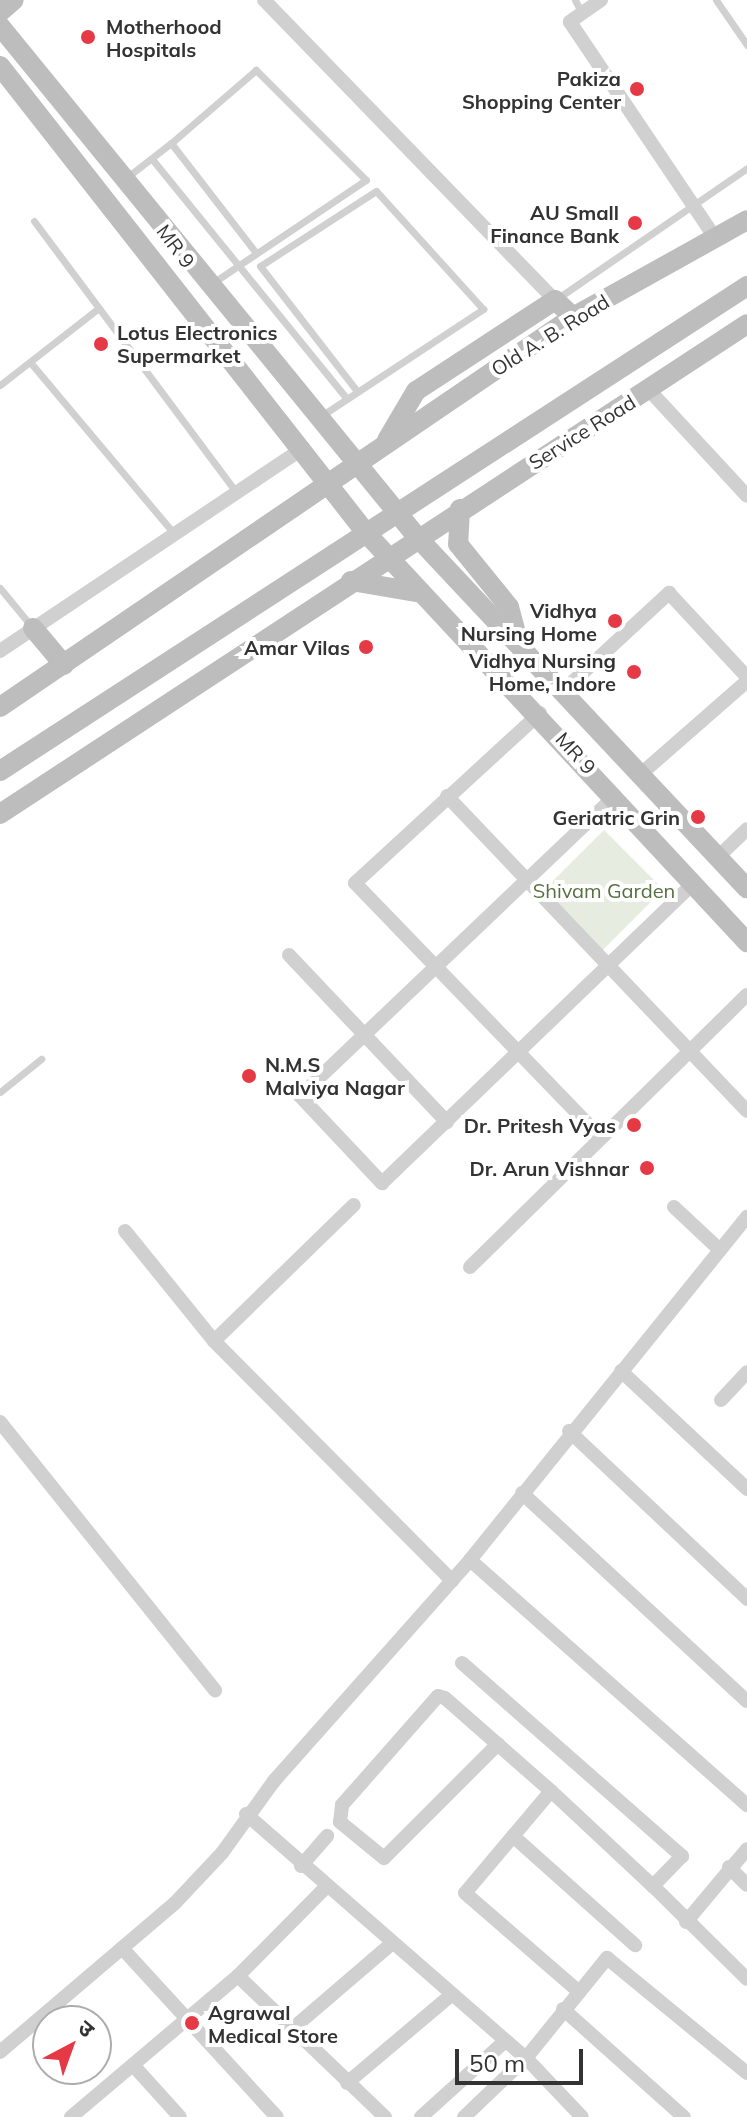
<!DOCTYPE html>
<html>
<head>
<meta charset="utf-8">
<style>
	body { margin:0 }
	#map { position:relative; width:747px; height:2117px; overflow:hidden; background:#fff; font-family:Mulish,"Noto Sans Devanagari",sans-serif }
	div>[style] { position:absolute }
	.green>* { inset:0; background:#e6ecdf; transform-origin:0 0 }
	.lane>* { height:7px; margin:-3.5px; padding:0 3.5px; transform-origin:3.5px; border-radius:3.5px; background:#d0d0d0 }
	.street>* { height:14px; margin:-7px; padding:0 7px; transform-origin:7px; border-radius:7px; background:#d0d0d0 }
	.secondary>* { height:20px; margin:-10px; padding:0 10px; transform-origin:10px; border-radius:10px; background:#bdbdbd }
	.dots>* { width:22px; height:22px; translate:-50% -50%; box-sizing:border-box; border:4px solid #fff; border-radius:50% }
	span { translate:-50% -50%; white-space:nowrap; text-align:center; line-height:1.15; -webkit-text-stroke:8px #fff; paint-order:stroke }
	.poi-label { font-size:20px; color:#333; font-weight:700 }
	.left { translate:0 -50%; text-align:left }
	.right { translate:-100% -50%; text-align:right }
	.street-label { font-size:20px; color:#333 }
	.park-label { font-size:20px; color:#56703f }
	.north { position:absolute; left:32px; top:2005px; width:80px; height:80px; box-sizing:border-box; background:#fff; border:2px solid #adadad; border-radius:50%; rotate:41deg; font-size:22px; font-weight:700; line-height:32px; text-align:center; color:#333 }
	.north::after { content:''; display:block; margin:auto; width:28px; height:36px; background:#e63946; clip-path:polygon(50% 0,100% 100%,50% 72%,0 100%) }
	.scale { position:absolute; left:455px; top:2049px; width:128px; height:36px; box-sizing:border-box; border:4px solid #333; border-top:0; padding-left:10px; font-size:24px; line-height:28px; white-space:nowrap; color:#333; -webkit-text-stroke:6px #fff; paint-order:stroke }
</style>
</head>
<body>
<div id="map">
	<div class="green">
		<div style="left:604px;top:830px;width:84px;height:86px;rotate:45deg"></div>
	</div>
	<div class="lane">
		<div style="left:575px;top:0;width:15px;rotate:62deg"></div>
		<div style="left:716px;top:0;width:55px;rotate:55.4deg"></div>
		<div style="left:152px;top:159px;width:309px;rotate:50.9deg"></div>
		<div style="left:126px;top:178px;width:57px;rotate:-37.9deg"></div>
		<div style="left:34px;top:221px;width:337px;rotate:53.3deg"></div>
		<div style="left:214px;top:282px;width:183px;rotate:-33.9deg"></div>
		<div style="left:366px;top:180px;width:156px;rotate:-135deg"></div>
		<div style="left:256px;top:70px;width:112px;rotate:139.3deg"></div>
		<div style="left:171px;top:143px;width:139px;rotate:52.3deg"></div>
		<div style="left:558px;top:298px;width:229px;rotate:-34.5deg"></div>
		<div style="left:30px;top:362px;width:221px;rotate:50deg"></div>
		<div style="left:0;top:385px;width:122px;rotate:-38deg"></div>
		<div style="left:324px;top:414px;width:191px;rotate:-33.4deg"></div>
		<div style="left:483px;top:309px;width:159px;rotate:-132.2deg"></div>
		<div style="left:376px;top:191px;width:138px;rotate:147.1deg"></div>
		<div style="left:260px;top:266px;width:158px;rotate:52.2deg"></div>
		<div style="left:0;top:588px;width:50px;rotate:50.6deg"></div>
		<div style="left:0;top:1092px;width:53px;rotate:-38.8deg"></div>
	</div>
	<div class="street">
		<div style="left:264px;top:0;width:418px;rotate:45.9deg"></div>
		<div style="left:601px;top:0;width:38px;rotate:145deg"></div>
		<div style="left:570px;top:22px;width:262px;rotate:56.1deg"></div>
		<div style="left:649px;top:390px;width:144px;rotate:47.2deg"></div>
		<div style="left:0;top:651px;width:365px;rotate:-33.8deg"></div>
		<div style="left:565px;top:689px;width:142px;rotate:-42.7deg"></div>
		<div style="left:669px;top:593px;width:115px;rotate:47.1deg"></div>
		<div style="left:540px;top:713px;width:251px;rotate:137.4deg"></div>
		<div style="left:355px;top:883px;width:353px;rotate:46deg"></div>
		<div style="left:642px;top:773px;width:140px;rotate:-41.2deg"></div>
		<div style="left:447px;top:796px;width:435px;rotate:46.4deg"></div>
		<div style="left:615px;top:796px;width:435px;rotate:136.4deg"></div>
		<div style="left:300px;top:1096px;width:120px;rotate:46.7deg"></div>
		<div style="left:382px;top:1183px;width:433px;rotate:-43.9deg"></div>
		<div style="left:718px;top:857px;width:40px;rotate:-44deg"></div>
		<div style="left:289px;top:955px;width:230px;rotate:46.6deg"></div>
		<div style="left:674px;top:1207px;width:63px;rotate:43.1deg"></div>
		<div style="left:125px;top:1231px;width:141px;rotate:51deg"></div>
		<div style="left:214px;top:1341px;width:338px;rotate:45.2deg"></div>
		<div style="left:470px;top:1267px;width:388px;rotate:-44.5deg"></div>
		<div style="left:214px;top:1341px;width:195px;rotate:-44.2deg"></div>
		<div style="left:621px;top:1371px;width:173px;rotate:43.1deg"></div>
		<div style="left:721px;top:1400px;width:38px;rotate:-47deg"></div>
		<div style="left:0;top:1422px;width:344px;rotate:51.3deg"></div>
		<div style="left:569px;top:1431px;width:245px;rotate:43.3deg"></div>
		<div style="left:522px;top:1493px;width:306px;rotate:42.8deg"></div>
		<div style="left:470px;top:1560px;width:370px;rotate:41.5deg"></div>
		<div style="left:462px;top:1663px;width:293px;rotate:41.3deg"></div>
		<div style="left:682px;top:1856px;width:42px;rotate:134deg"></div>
		<div style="left:498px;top:1744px;width:161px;rotate:135deg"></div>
		<div style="left:384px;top:1858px;width:57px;rotate:-140.7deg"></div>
		<div style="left:340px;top:1822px;width:17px;rotate:-83deg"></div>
		<div style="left:342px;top:1805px;width:145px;rotate:-48.6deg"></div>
		<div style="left:438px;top:1696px;width:7px;rotate:16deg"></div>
		<div style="left:445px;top:1698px;width:141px;rotate:41.3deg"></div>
		<div style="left:551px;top:1791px;width:139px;rotate:43deg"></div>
		<div style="left:653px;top:1886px;width:132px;rotate:44.7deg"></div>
		<div style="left:551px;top:1791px;width:133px;rotate:130.1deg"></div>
		<div style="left:465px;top:1893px;width:150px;rotate:40.9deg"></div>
		<div style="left:246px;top:1814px;width:371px;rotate:41.1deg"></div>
		<div style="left:526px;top:2058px;width:81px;rotate:46.5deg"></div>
		<div style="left:513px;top:1836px;width:164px;rotate:41.8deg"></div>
		<div style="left:301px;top:1866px;width:40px;rotate:-49deg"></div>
		<div style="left:729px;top:1867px;width:25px;rotate:45deg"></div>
		<div style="left:686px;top:1922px;width:95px;rotate:-50.1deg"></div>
		<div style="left:122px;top:1948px;width:229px;rotate:47.5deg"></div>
		<div style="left:238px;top:1976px;width:204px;rotate:43.8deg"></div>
		<div style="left:563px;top:2009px;width:162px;rotate:41.8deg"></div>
		<div style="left:292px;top:2029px;width:130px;rotate:-40.6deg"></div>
		<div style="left:0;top:2052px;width:230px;rotate:-40.4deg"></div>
		<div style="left:175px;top:1903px;width:69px;rotate:-46.8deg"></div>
		<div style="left:222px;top:1853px;width:89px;rotate:-54.2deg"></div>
		<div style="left:274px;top:1781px;width:295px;rotate:-48.4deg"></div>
		<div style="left:470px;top:1560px;width:441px;rotate:-51.1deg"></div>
		<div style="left:133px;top:2065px;width:70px;rotate:47.9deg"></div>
		<div style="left:347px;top:2083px;width:135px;rotate:-40.2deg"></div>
		<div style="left:71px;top:2117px;width:219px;rotate:-40.2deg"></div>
		<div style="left:238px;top:1976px;width:122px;rotate:-45.3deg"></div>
		<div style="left:421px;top:2117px;width:113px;rotate:-42.1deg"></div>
		<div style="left:464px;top:2117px;width:86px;rotate:-43.6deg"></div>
		<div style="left:526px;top:2058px;width:129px;rotate:-51deg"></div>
		<div style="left:607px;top:1958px;width:181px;rotate:39.4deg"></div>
	</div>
	<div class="secondary">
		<div style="left:0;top:12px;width:18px;rotate:-41deg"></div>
		<div style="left:0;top:26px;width:660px;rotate:50.78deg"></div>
		<div style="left:417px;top:537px;width:482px;rotate:46.8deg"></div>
		<div style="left:0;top:66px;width:595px;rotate:51.9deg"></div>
		<div style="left:367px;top:534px;width:558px;rotate:47.04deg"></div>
		<div style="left:387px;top:440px;width:57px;rotate:-59.4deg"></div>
		<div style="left:416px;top:391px;width:166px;rotate:-33.2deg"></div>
		<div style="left:555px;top:300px;width:25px;rotate:43deg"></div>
		<div style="left:460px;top:509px;width:35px;rotate:93deg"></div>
		<div style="left:458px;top:544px;width:81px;rotate:51deg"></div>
		<div style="left:509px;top:607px;width:31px;rotate:75deg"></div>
		<div style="left:351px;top:581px;width:67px;rotate:9.5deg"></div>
		<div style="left:33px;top:628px;width:48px;rotate:50deg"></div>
		<div style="left:0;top:707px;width:693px;rotate:-34.24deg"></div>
		<div style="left:573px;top:317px;width:199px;rotate:-29.1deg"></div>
		<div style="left:0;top:771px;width:891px;rotate:-32.99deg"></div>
		<div style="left:0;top:814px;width:893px;rotate:-33.26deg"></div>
	</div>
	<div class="dots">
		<div style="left:88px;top:37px;background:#e63946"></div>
		<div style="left:637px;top:89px;background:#e63946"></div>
		<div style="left:635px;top:223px;background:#e63946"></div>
		<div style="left:101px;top:344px;background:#e63946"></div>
		<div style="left:615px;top:621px;background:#e63946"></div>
		<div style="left:366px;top:647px;background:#e63946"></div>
		<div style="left:634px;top:672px;background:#e63946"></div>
		<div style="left:698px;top:817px;background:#e63946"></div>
		<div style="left:249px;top:1076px;background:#e63946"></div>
		<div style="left:634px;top:1125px;background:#e63946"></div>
		<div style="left:647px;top:1168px;background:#e63946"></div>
		<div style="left:192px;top:2023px;background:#e63946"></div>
	</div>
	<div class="poi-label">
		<span class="left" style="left:106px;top:38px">Motherhood<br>Hospitals</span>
		<span class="right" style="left:621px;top:90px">Pakiza<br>Shopping Center</span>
		<span class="right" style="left:619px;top:224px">AU Small<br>Finance Bank</span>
		<span class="left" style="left:117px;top:344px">Lotus Electronics<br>Supermarket</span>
		<span class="right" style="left:597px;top:622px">Vidhya<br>Nursing Home</span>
		<span class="right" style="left:350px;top:647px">Amar Vilas</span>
		<span class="right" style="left:616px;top:672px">Vidhya Nursing<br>Home, Indore</span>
		<span class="right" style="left:680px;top:817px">Geriatric Grin</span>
		<span class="left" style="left:265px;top:1076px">N.M.S<br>Malviya Nagar</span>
		<span class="right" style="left:616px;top:1125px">Dr. Pritesh Vyas</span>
		<span class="right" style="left:629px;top:1168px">Dr. Arun Vishnar</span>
		<span class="left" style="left:208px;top:2024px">Agrawal<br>Medical Store</span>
	</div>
	<div class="street-label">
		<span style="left:176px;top:246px;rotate:53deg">MR 9</span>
		<span style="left:550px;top:335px;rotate:-32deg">Old A. B. Road</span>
		<span style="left:582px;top:432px;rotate:-32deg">Service Road</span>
		<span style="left:576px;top:753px;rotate:48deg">MR 9</span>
	</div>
	<div class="park-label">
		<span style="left:604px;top:890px">Shivam Garden</span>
	</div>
	<div class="north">उ</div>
	<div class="scale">50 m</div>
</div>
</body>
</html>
